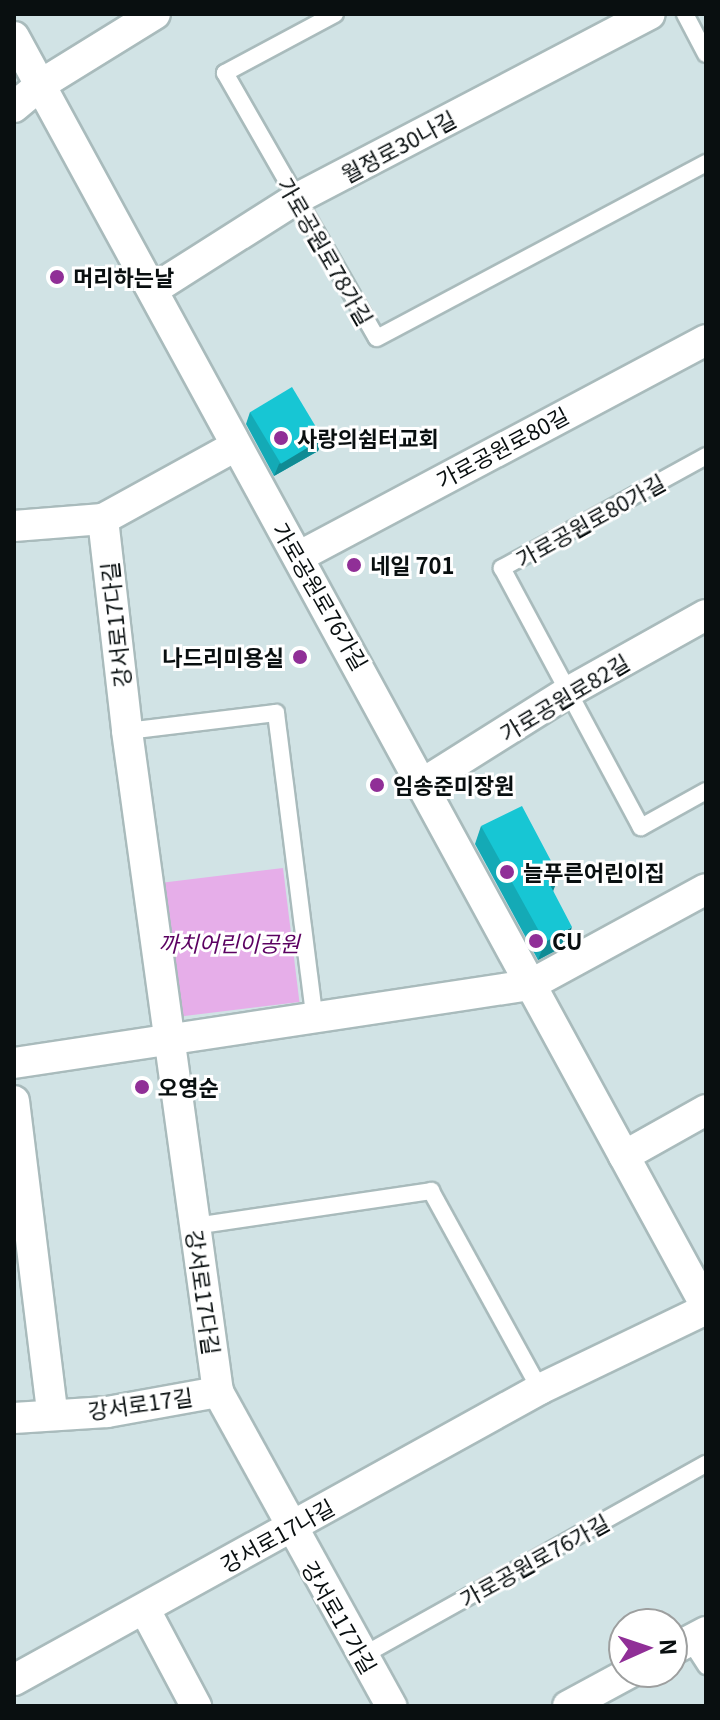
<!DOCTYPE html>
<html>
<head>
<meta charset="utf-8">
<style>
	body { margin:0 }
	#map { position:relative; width:720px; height:1720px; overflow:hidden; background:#d1e3e5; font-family:Georgia,"Noto Sans KR",serif }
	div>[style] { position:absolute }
	.green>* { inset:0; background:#e6aee9; transform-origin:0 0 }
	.roads { filter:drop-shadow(2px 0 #a9bbbc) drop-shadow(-2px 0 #a9bbbc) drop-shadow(0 2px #a9bbbc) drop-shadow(0 -2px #a9bbbc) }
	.service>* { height:16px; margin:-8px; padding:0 8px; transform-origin:8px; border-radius:8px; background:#fff }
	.minor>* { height:30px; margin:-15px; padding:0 15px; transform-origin:15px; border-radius:15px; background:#fff }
	.wall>* { inset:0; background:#14aab6 }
	.shaded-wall>* { inset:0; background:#108b94 }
	.building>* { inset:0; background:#17c6d4; transform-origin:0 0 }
	.dots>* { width:22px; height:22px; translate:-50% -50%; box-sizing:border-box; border:4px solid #fff; border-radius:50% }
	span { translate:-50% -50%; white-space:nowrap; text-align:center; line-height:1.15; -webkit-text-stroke:6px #fff; paint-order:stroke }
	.street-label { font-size:22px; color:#090f10 }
	.poi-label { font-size:22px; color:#090f10; font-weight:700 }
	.left { translate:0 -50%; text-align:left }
	.right { translate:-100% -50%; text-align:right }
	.park-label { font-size:22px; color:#5b0161; font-style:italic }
	.frame { position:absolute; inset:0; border:16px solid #090f10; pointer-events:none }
	.north { position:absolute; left:608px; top:1608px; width:80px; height:80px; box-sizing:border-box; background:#fff; border:2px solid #9d9f9f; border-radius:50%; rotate:87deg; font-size:22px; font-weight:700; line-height:32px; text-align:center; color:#090f10 }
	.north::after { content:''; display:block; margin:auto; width:28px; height:36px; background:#902f97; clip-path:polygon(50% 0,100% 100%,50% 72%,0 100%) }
</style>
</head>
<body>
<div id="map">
	<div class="green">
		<div style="left:283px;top:868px;width:135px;height:126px;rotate:83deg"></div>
	</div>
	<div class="roads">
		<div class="service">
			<div style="left:335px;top:14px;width:125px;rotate:151.8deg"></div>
			<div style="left:225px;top:73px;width:305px;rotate:60.2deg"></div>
			<div style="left:377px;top:338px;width:373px;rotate:-28deg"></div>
			<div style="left:685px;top:14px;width:45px;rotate:62.3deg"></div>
			<div style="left:706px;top:456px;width:233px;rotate:151.2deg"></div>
			<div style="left:502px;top:568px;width:294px;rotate:61.8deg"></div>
			<div style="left:641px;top:827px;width:74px;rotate:-29deg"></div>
			<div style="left:127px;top:731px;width:150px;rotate:-6.9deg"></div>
			<div style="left:276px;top:713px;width:311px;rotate:82.8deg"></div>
			<div style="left:195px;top:1226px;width:239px;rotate:-8.4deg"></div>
			<div style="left:431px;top:1191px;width:226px;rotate:61.2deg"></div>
			<div style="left:690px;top:1641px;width:30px;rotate:57deg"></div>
			<div style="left:362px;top:1656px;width:394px;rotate:-29.2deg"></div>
		</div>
		<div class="minor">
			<div style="left:14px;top:37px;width:1445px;rotate:61.4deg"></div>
			<div style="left:14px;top:107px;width:34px;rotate:-40deg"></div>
			<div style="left:40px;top:85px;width:135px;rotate:-31.7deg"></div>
			<div style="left:154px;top:289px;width:168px;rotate:-32.4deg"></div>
			<div style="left:296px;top:199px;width:399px;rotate:-27.6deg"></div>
			<div style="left:103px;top:519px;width:213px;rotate:83.5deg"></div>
			<div style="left:127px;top:731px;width:667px;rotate:82.16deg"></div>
			<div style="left:218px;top:1392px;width:359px;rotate:61.1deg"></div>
			<div style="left:14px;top:526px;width:89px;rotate:-4.5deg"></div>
			<div style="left:103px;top:519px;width:149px;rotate:-28.8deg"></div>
			<div style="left:300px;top:556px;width:460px;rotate:-28deg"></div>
			<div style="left:425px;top:782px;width:169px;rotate:-32.2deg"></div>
			<div style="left:568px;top:692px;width:158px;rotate:-29.2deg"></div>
			<div style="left:14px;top:1063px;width:522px;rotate:-8.6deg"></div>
			<div style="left:530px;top:985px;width:200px;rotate:-28.6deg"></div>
			<div style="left:14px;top:1101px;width:313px;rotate:83deg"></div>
			<div style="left:624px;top:1156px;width:94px;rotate:-29.3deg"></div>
			<div style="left:14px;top:1418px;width:93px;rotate:-3.7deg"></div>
			<div style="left:107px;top:1412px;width:113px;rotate:-10.2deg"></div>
			<div style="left:145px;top:1610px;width:109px;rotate:62deg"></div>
			<div style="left:672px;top:1650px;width:38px;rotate:-28deg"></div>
			<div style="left:14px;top:1680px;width:601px;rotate:-28.95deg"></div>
			<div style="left:540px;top:1389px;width:184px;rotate:-25.7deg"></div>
			<div style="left:568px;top:1706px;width:72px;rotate:-28.4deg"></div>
		</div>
	</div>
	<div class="wall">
		<div style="clip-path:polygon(250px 412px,323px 438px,318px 451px,274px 476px,246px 424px)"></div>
		<div style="clip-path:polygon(481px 826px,553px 891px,566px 945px,538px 960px,475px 844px)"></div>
	</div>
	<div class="shaded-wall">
		<div style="clip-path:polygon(323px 438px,318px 451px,274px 476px,279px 464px)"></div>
		<div style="clip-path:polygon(559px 876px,552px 894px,548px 881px)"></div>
		<div style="clip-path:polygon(572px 927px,566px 945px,538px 960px,545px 942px)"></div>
	</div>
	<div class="building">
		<div style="left:292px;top:387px;width:60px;height:49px;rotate:59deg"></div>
		<div style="clip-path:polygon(522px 806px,559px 876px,548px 881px,572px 927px,545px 942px,481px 826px)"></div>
	</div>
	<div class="dots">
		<div style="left:57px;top:277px;background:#902f97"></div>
		<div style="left:281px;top:438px;background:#902f97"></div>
		<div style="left:354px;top:565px;background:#902f97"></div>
		<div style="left:300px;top:657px;background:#902f97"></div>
		<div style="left:377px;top:785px;background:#902f97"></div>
		<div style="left:507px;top:872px;background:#902f97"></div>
		<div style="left:536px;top:941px;background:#902f97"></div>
		<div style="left:142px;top:1087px;background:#902f97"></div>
	</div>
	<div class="street-label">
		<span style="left:398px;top:146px;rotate:-28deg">월정로30나길</span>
		<span style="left:326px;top:251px;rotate:60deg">가로공원로78가길</span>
		<span style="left:502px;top:447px;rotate:-28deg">가로공원로80길</span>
		<span style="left:590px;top:520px;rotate:-29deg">가로공원로80가길</span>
		<span style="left:321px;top:596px;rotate:60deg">가로공원로76가길</span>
		<span style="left:115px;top:625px;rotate:-96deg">강서로17다길</span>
		<span style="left:564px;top:697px;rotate:-31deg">가로공원로82길</span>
		<span style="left:204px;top:1292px;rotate:82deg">강서로17다길</span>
		<span style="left:140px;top:1403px;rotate:-8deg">강서로17길</span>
		<span style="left:277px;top:1535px;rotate:-29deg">강서로17나길</span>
		<span style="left:534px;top:1560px;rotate:-29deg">가로공원로76가길</span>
		<span style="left:340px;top:1617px;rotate:60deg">강서로17가길</span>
	</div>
	<div class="poi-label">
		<span class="left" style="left:73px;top:277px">머리하는날</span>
		<span class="left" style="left:297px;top:438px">사랑의쉼터교회</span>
		<span class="left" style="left:370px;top:565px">네일 701</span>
		<span class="right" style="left:284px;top:657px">나드리미용실</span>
		<span class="left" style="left:393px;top:785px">임송준미장원</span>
		<span class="left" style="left:523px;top:872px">늘푸른어린이집</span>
		<span class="left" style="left:552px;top:941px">CU</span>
		<span class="left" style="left:158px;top:1087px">오영순</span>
	</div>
	<div class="park-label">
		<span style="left:229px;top:943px">까치어린이공원</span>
	</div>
	<div class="frame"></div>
	<div class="north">N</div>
</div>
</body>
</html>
